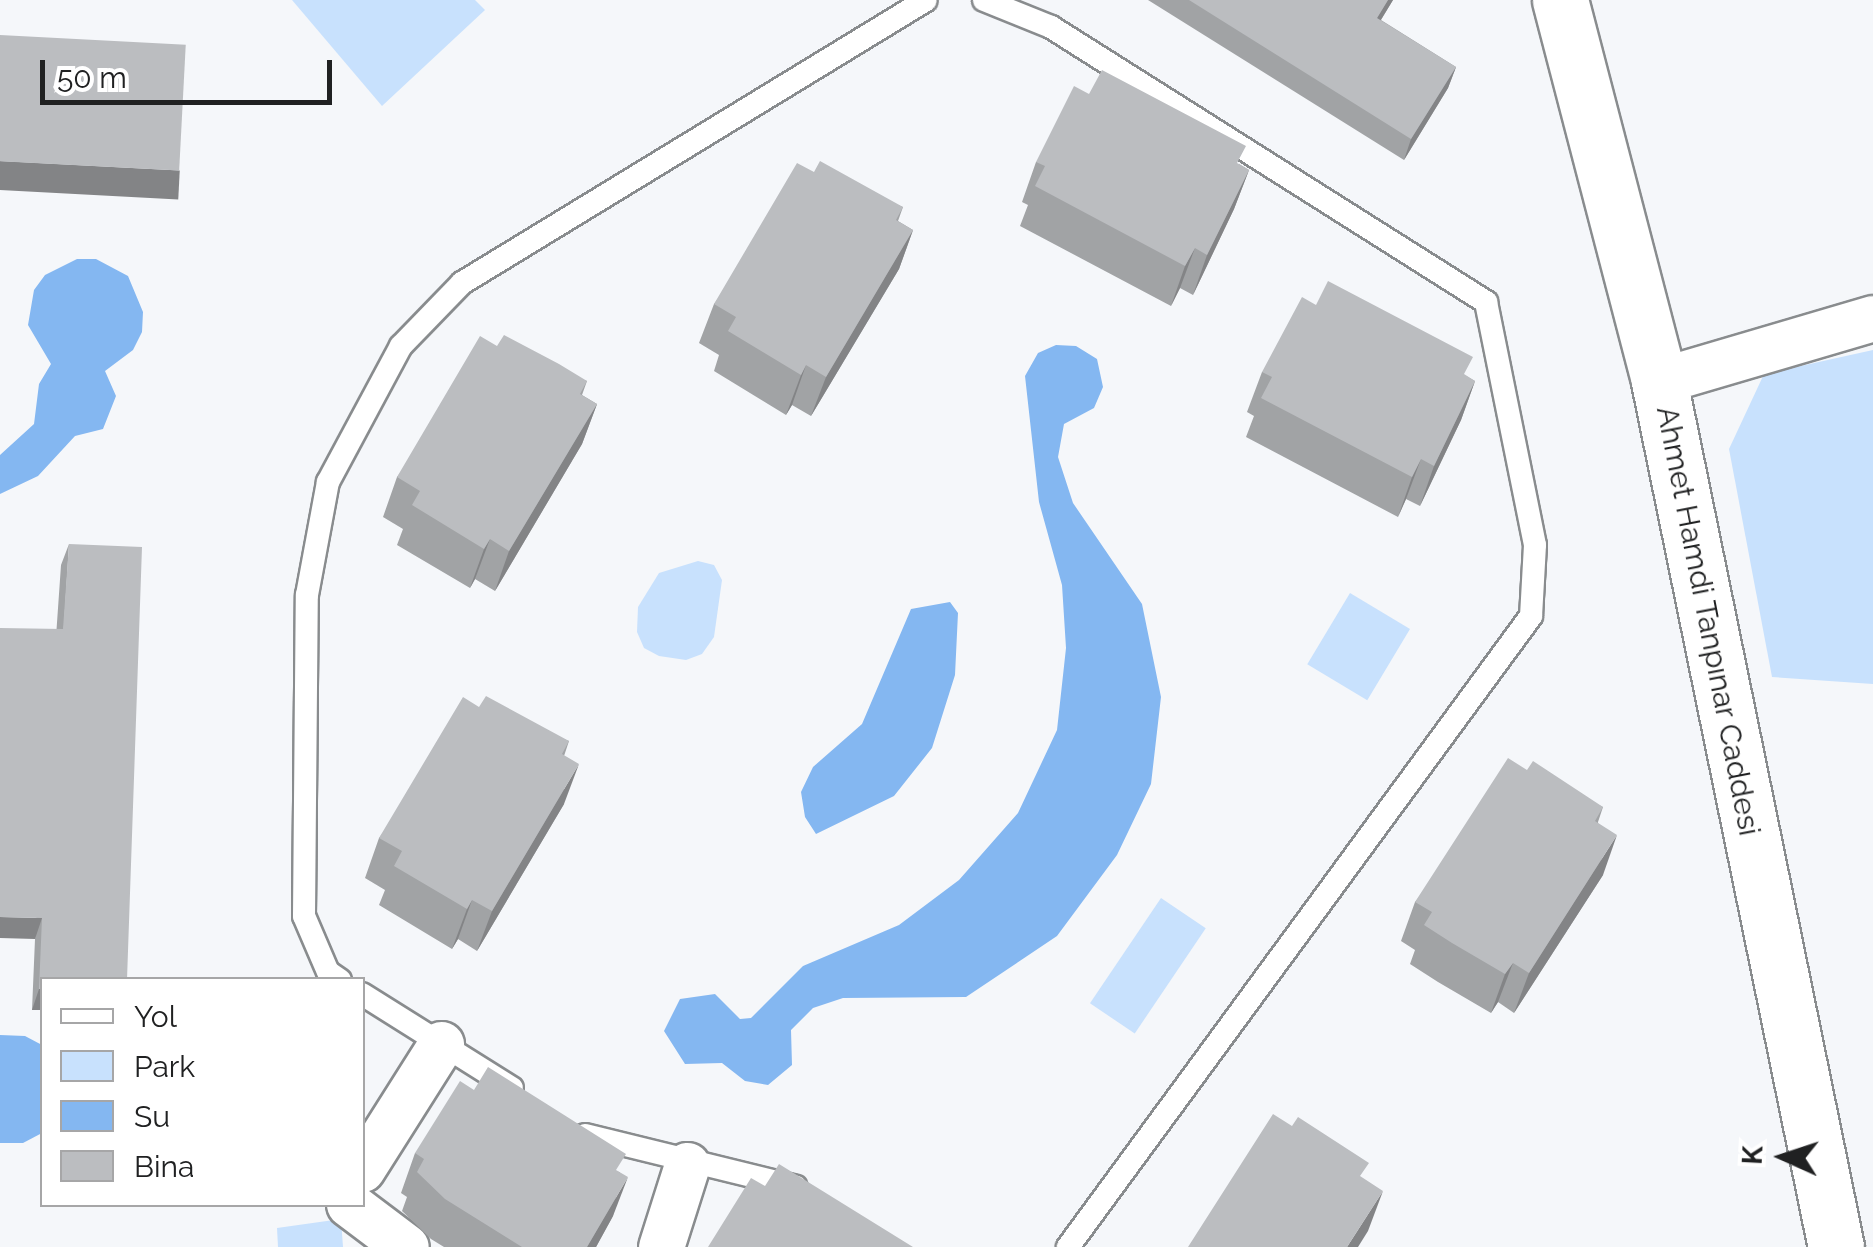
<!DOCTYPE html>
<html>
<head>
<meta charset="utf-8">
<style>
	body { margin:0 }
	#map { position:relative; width:1873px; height:1247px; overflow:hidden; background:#f5f7fa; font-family:Raleway,sans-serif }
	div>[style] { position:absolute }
	.green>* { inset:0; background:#c8e1fd; transform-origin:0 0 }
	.water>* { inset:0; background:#84b7f1 }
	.roads { filter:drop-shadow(2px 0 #898c8e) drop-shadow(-2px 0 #898c8e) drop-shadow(0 2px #898c8e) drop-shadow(0 -2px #898c8e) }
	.service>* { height:22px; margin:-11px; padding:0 11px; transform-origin:11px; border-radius:11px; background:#fff }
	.minor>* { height:45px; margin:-22.5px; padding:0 22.5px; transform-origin:22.5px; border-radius:22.5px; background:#fff }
	.tertiary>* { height:55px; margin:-27.5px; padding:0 27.5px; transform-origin:27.5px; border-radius:27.5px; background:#fff }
	.wall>* { inset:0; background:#a1a3a5 }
	.shaded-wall>* { inset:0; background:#838486; transform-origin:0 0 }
	.building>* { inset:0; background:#bbbdc0; transform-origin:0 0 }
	span { translate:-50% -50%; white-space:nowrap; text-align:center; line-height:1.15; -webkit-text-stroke:8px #fff; paint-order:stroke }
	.street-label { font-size:30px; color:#202122 }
	.legend { position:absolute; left:40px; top:977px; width:325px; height:230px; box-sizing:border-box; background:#fff; border:2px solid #a6a6a7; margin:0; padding:12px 18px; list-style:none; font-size:30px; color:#202122 }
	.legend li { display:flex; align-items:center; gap:20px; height:50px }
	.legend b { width:50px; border:2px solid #a6a6a7 }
	.north { position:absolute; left:1733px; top:1107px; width:100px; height:100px; -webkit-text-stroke:8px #fff; paint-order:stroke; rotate:273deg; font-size:28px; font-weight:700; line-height:40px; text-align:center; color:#202122 }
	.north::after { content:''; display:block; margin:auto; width:35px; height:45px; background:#202122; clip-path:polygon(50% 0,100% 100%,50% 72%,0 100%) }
	.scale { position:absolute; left:40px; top:60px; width:292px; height:45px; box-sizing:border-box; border:5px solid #202122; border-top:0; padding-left:12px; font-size:30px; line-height:35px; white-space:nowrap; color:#202122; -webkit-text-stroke:8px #fff; paint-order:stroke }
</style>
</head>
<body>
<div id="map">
	<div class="green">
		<div style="clip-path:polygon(292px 0,475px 0,485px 10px,382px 106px)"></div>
		<div style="clip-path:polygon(1873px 350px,1873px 684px,1772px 677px,1729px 449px,1764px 374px)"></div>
		<div style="clip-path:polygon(698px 561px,714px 565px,722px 580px,714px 637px,702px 654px,686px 660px,659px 656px,644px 648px,637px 632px,638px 607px,659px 573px)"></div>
		<div style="left:1350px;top:593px;width:70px;height:83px;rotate:31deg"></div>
		<div style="left:1161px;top:898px;width:54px;height:127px;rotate:34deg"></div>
		<div style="clip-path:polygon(341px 1219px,343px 1247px,278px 1247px,277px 1228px)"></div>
	</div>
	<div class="water">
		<div style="clip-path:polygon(77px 259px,96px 259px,128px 276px,143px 312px,142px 332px,133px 350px,105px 371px,116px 396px,103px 429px,75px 436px,38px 476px,0 494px,0 455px,34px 424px,39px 384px,51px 364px,28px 325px,34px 290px,45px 275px)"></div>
		<div style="clip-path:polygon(1056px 345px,1076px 346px,1097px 359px,1103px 387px,1094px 408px,1064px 424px,1058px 457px,1073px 503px,1142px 604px,1161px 697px,1151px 784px,1117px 855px,1057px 936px,966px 997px,843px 998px,813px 1008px,791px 1030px,792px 1065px,768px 1085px,745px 1081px,722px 1063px,685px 1064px,664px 1031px,680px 999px,715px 994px,740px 1019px,751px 1018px,803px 966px,899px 925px,959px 880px,1018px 813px,1057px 730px,1066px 648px,1062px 585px,1039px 502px,1025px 376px,1038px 353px)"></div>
		<div style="clip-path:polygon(950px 602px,958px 613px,955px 675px,932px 748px,894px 796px,816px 834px,805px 817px,801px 792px,813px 767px,862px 724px,911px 609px)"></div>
		<div style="clip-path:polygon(0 1035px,25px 1036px,42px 1045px,42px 1133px,23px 1143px,0 1143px)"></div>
	</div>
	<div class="roads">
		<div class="service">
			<div style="left:984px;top:0;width:72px;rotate:21.9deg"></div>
			<div style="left:1051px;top:27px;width:515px;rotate:32.3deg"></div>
			<div style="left:1486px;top:302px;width:248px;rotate:78.6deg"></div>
			<div style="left:1535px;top:545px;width:71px;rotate:93.2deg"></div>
			<div style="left:1531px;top:616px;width:783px;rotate:126.27deg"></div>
			<div style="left:340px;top:980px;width:14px;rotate:-146deg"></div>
			<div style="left:328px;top:972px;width:61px;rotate:-113.2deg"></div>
			<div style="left:304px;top:916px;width:321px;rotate:-89.5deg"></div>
			<div style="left:307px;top:595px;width:115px;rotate:-79.5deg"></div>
			<div style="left:328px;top:482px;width:154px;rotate:-61.8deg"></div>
			<div style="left:401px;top:346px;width:88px;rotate:-45.9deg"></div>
			<div style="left:462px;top:283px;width:543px;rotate:-31.38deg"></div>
			<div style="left:362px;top:994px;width:177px;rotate:32.1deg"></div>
			<div style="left:585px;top:1135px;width:217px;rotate:13.8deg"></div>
		</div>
		<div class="minor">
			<div style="left:1659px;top:381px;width:223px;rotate:-16.4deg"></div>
			<div style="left:362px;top:1169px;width:148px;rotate:-57.7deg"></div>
			<div style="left:349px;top:1204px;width:71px;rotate:37deg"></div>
			<div style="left:661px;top:1247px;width:86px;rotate:-72.4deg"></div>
		</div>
		<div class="tertiary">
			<div style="left:1560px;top:0;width:394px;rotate:75.4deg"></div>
			<div style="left:1659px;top:381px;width:884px;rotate:78.45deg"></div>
		</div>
	</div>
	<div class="wall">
		<div style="clip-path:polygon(1148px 0,1393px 0,1381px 20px,1456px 67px,1448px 88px,1404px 160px)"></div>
		<div style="clip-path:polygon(1036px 162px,1239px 164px,1249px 170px,1234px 209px,1193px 295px,1180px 288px,1171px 306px,1020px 226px,1028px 205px,1022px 202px)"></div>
		<div style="clip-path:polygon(814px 172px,903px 207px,898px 221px,913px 230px,899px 269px,811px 416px,792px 405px,786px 415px,714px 371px,719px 355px,699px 343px,714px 304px)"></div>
		<div style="clip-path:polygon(497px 346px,587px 381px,582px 395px,597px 404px,582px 444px,495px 591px,475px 579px,470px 588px,397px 545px,403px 529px,383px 517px,397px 477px)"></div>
		<div style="clip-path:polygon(1262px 372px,1466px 376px,1475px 381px,1461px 420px,1420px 506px,1406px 499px,1398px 517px,1246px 437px,1254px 416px,1247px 412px)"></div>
		<div style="clip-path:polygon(69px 544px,42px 980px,42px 1010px,32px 1010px,35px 939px,61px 565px)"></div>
		<div style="clip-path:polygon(479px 707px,569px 741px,564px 756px,564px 804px,477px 951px,458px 939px,452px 949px,379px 905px,385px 890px,365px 878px,379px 838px)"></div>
		<div style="clip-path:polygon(1527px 770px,1603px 807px,1598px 822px,1603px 875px,1514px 1013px,1498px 1002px,1491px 1013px,1438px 982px,1410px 964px,1415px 950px,1401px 941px,1415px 902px)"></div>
		<div style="clip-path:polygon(415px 1153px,620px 1172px,613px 1216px,596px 1247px,444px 1247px,431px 1239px,402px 1211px,407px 1197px,401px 1193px)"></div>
	</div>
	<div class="shaded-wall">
		<div style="clip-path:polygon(1388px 0,1393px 0,1369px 39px,1377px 18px)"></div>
		<div style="clip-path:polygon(1456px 67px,1448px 88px,1404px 160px,1411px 139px)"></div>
		<div style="left:0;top:161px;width:180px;height:29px;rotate:3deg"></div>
		<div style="clip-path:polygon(1249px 170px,1234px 209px,1193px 295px,1207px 255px)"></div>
		<div style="clip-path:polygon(913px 230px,899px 269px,811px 416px,826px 377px)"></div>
		<div style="clip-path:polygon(1195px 248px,1180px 288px,1171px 306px,1185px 266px)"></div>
		<div style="clip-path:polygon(806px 365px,792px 405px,786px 415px,801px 375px)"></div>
		<div style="clip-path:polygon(1475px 381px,1461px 420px,1420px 506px,1434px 466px)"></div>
		<div style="clip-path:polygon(597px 404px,582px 444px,495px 591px,509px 551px)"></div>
		<div style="clip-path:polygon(1421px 459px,1406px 499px,1398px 517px,1412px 477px)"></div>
		<div style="clip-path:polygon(490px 539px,475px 579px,470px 588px,484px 549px)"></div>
		<div style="clip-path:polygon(579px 764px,564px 804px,477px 951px,492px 911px)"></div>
		<div style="clip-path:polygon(1617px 835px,1603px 875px,1514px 1013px,1529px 973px)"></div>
		<div style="clip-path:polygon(472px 900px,458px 939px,452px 949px,467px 909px)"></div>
		<div style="clip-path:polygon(0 917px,42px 918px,35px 939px,0 938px)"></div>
		<div style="clip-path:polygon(1513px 963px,1498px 1002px,1491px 1013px,1505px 974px)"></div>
		<div style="clip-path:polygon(39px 989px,42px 989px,42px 1010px,32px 1010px)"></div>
		<div style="clip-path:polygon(628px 1177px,613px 1216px,596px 1247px,587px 1247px)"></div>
		<div style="clip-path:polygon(1383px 1191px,1368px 1231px,1358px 1247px,1347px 1247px)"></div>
	</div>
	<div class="building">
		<div style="clip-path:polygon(1189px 0,1388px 0,1377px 18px,1456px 67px,1411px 139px)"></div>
		<div style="left:0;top:35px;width:186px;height:126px;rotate:3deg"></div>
		<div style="clip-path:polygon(1102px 70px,1246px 146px,1237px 163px,1249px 170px,1207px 255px,1195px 248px,1185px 266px,1035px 186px,1045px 166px,1036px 162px,1074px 86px,1089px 94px)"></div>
		<div style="clip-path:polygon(820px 161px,903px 207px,896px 220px,913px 230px,826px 377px,806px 365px,801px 375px,728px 331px,736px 317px,714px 304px,797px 163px,814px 172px)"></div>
		<div style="clip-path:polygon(1328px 281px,1473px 357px,1464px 374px,1475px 381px,1434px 466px,1421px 459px,1412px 477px,1261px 398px,1272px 377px,1262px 372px,1302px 297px,1316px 305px)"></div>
		<div style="clip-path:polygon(504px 335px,559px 364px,587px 381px,580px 394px,597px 404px,509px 551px,490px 539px,484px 549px,412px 505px,420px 491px,397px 477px,480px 336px,497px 346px)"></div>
		<div style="clip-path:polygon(69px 544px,142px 547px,127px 980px,42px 980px,42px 989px,39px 989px,42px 918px,0 917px,0 628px,63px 629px)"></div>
		<div style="clip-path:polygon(486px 696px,569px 741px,562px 754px,579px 764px,492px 911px,472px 900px,467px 909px,394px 866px,402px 851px,379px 838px,463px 697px,479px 707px)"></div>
		<div style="clip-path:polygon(1508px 758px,1527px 770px,1533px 761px,1603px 807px,1595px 821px,1617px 835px,1529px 973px,1513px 963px,1505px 974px,1452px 943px,1424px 925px,1432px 912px,1415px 902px)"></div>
		<div style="clip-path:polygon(488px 1067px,626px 1154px,616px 1170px,628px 1177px,587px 1247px,522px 1247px,445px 1199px,417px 1172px,424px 1159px,415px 1153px,460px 1081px,474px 1090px)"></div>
		<div style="clip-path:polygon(1273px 1114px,1292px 1126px,1298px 1117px,1369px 1163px,1360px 1176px,1383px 1191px,1347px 1247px,1188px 1247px)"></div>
		<div style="clip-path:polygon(779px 1164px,913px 1247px,708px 1247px,751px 1178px,765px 1186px)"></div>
	</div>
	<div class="street-label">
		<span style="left:1708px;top:621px;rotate:79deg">Ahmet Hamdi Tanpınar Caddesi</span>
	</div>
	<ul class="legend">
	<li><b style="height:12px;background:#fff"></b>Yol</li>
	<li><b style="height:28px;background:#c8e1fd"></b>Park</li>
	<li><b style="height:28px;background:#84b7f1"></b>Su</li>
	<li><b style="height:28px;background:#bbbdc0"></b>Bina</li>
	</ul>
	<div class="north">K</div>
	<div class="scale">50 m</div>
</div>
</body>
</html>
